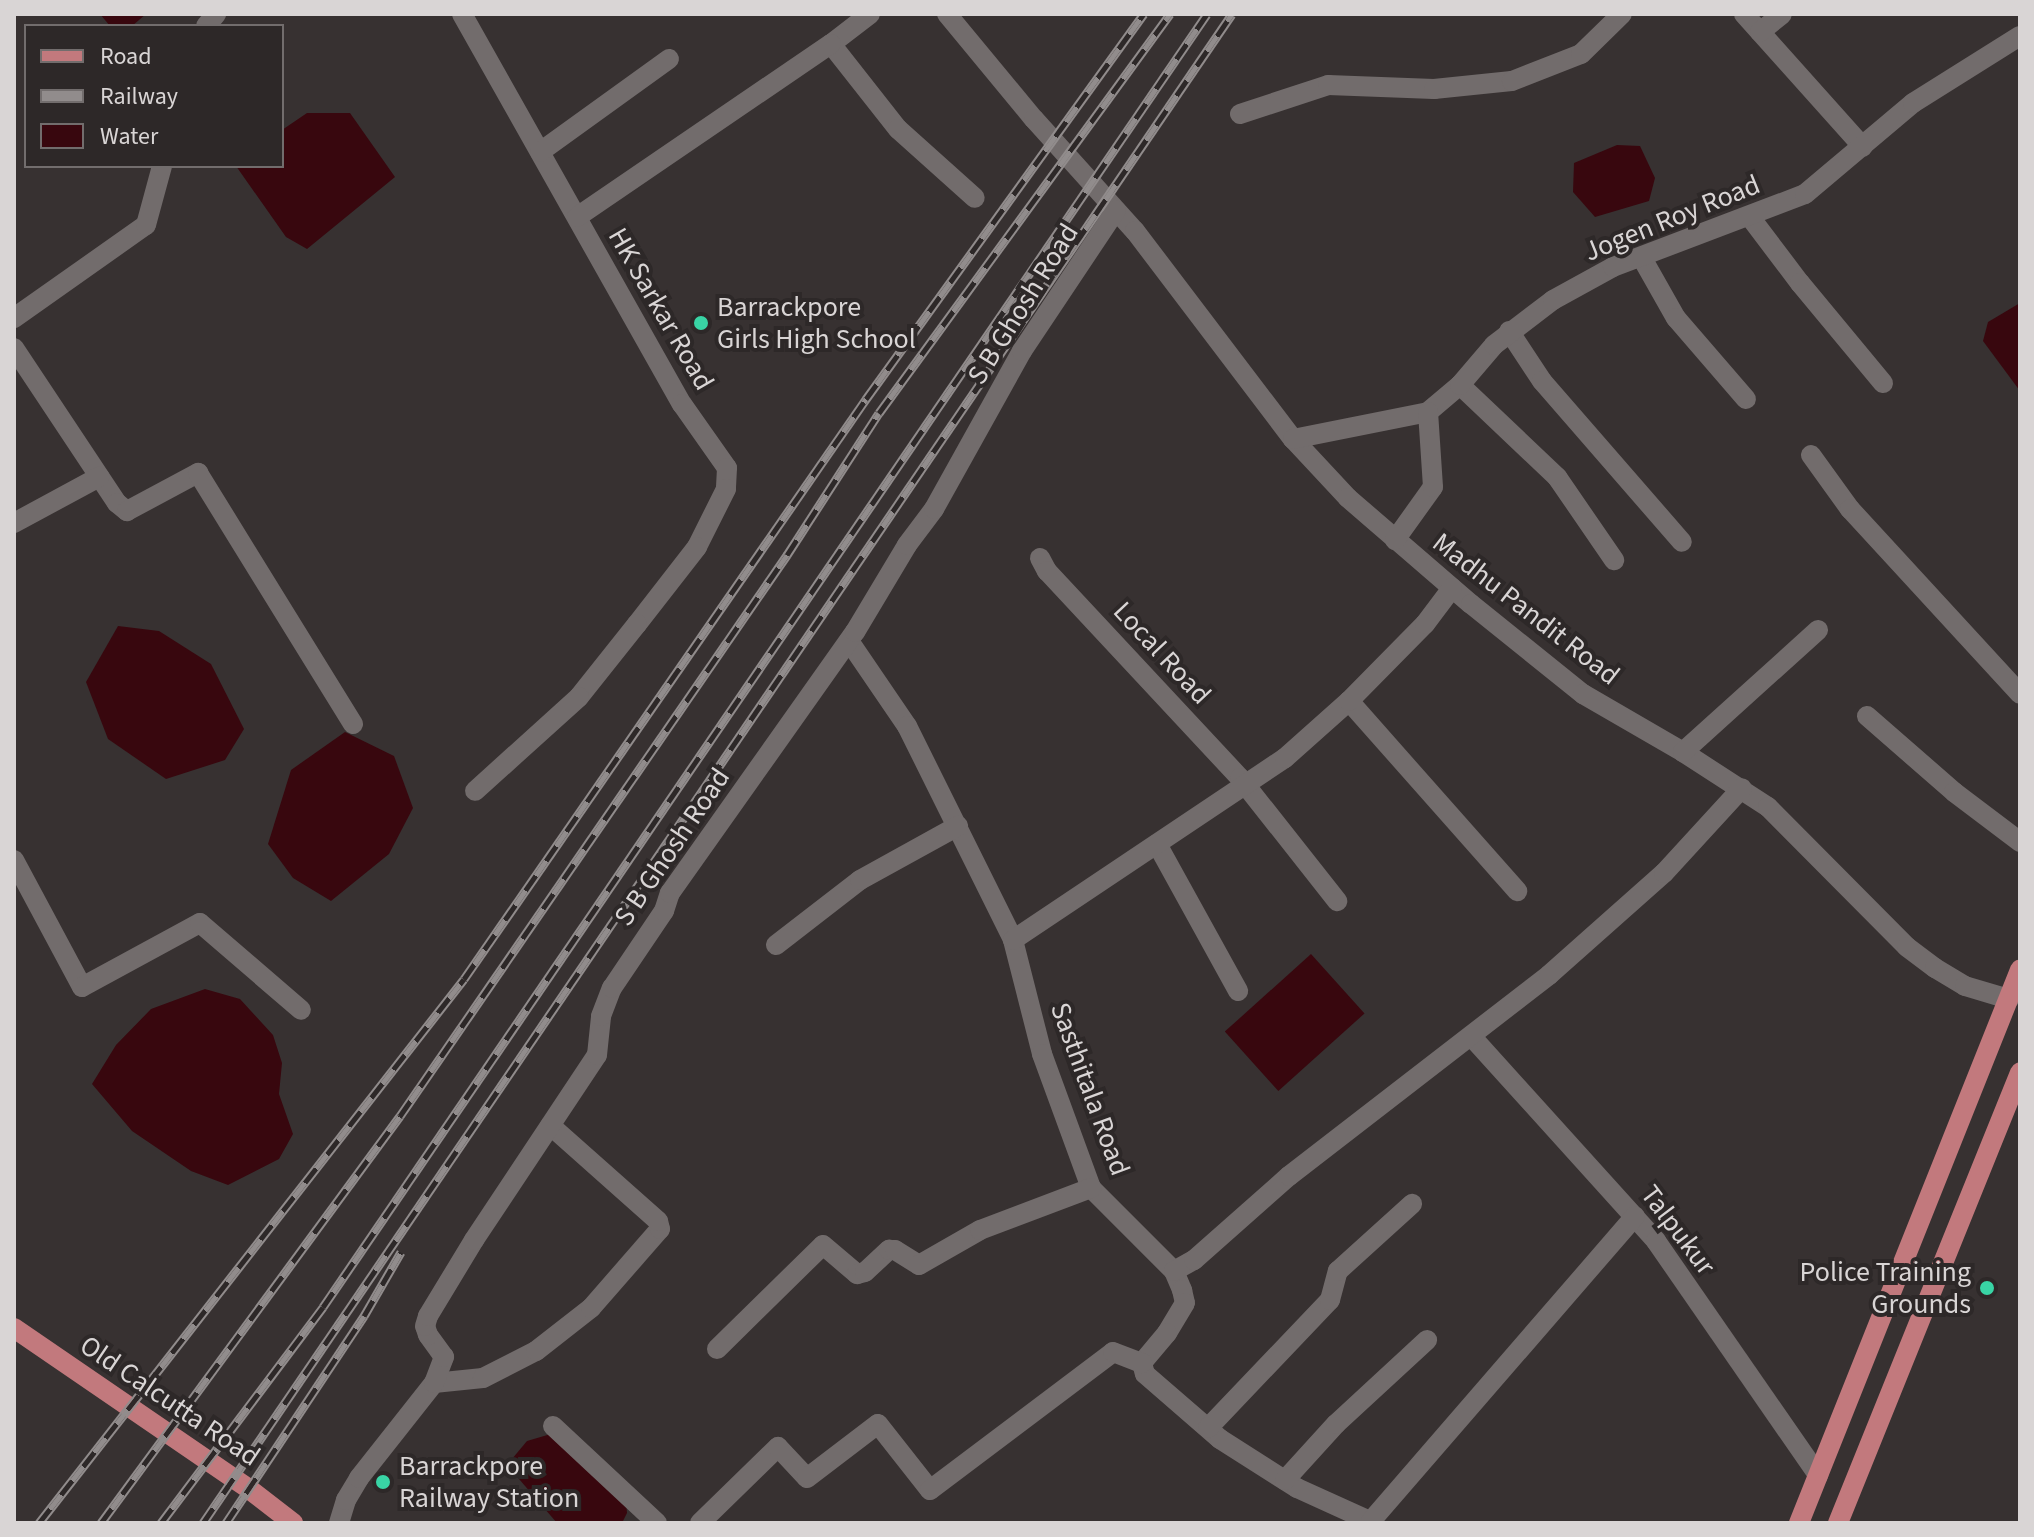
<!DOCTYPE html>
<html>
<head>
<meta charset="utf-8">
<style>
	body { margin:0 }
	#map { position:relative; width:2034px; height:1537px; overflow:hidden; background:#373131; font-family:"Source Sans 3",sans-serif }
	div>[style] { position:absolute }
	.water>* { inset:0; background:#38070e; transform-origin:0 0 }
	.minor>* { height:20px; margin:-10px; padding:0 10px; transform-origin:10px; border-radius:10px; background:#726c6c }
	.major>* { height:20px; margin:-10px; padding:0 10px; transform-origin:10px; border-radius:10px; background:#c2797d }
	.rail>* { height:9px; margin-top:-4.5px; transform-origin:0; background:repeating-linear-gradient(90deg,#2d2828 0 18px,#918c8c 0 36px); box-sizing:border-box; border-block:2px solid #918c8c }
	.dots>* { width:22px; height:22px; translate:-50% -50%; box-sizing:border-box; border:4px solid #2d2828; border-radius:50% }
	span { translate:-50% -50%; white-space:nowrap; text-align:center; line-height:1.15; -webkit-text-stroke:8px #2d2828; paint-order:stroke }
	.street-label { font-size:28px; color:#d9d5d5 }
	.poi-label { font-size:28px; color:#d9d5d5 }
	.left { translate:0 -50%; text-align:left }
	.right { translate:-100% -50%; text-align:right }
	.frame { position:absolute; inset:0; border:16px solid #d9d5d5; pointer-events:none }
	.legend { position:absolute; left:24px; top:24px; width:260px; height:144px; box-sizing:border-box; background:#2d2828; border:2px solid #726d6d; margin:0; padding:10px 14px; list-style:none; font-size:24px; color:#d9d5d5 }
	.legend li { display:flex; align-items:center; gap:16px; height:40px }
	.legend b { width:40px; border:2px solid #726d6d }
</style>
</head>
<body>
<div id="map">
	<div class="water">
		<div style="clip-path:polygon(100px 14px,146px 14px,132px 26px,110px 26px)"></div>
		<div style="clip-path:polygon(307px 113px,350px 113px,395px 177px,307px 249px,286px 237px,236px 166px,282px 166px,282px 130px)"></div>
		<div style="clip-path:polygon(1617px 145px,1640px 146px,1655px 178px,1649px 201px,1595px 217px,1573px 192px,1574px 163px)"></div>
		<div style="clip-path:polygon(2020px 303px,2020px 391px,1983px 341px,1988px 322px)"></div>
		<div style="clip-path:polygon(118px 626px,159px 631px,211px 664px,244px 729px,225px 760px,166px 779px,108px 739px,86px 682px)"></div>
		<div style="clip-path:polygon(345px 732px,394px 756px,413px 808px,389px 854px,331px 901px,293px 878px,268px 844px,291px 770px)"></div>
		<div style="left:1311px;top:954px;width:80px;height:116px;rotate:48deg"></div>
		<div style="clip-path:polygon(205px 989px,240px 999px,273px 1035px,282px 1063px,279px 1094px,293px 1134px,279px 1159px,228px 1185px,191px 1171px,132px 1131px,92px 1084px,116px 1045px,151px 1009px)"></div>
		<div style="clip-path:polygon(561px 1431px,625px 1491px,627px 1513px,622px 1523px,557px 1523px,507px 1465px,527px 1441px)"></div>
	</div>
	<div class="minor">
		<div style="left:462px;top:14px;width:448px;rotate:60.6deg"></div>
		<div style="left:682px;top:404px;width:78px;rotate:54.9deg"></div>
		<div style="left:727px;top:468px;width:21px;rotate:93deg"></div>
		<div style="left:726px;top:489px;width:65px;rotate:116.6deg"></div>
		<div style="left:697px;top:547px;width:98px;rotate:127.9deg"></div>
		<div style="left:637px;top:624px;width:93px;rotate:128.5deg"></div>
		<div style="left:579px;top:697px;width:140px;rotate:137.9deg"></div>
		<div style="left:870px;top:14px;width:49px;rotate:142.4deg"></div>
		<div style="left:831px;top:44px;width:108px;rotate:51.8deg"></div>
		<div style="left:898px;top:129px;width:103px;rotate:41.9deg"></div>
		<div style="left:947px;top:14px;width:136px;rotate:50.4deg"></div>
		<div style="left:1034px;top:119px;width:151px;rotate:48deg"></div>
		<div style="left:1135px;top:231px;width:261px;rotate:52.8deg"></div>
		<div style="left:1293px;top:439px;width:81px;rotate:47deg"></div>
		<div style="left:1348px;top:498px;width:162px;rotate:40.8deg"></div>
		<div style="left:1471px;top:604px;width:144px;rotate:38.8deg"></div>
		<div style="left:1583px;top:694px;width:116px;rotate:30.1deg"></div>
		<div style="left:1683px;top:752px;width:101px;rotate:32.9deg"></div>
		<div style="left:1768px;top:807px;width:197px;rotate:45.2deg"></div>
		<div style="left:1907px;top:947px;width:35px;rotate:37deg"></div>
		<div style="left:1935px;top:968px;width:35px;rotate:31deg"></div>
		<div style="left:1965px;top:986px;width:46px;rotate:16.5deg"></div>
		<div style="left:1744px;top:14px;width:178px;rotate:48.2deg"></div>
		<div style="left:206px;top:26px;width:16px;rotate:-50deg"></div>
		<div style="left:1760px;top:32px;width:28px;rotate:-39deg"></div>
		<div style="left:1240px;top:114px;width:93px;rotate:-18.2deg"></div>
		<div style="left:1328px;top:85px;width:106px;rotate:2.2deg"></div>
		<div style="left:1434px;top:89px;width:78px;rotate:-5.9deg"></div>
		<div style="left:1512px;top:81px;width:74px;rotate:-21.4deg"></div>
		<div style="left:1581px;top:54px;width:57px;rotate:-44.3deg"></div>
		<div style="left:540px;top:152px;width:159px;rotate:-35.8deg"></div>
		<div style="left:577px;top:217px;width:307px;rotate:-34.3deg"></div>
		<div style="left:1750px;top:217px;width:83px;rotate:52.9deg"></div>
		<div style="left:1800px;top:283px;width:130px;rotate:50.3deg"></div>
		<div style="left:1642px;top:258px;width:69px;rotate:60.5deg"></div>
		<div style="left:1676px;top:318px;width:107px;rotate:49.2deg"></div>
		<div style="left:14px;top:318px;width:161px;rotate:-35.2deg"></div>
		<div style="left:146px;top:225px;width:61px;rotate:-74.8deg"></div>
		<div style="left:1509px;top:331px;width:60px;rotate:56.6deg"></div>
		<div style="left:1542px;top:381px;width:213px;rotate:49deg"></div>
		<div style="left:14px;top:348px;width:186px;rotate:56.4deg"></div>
		<div style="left:117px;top:503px;width:13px;rotate:39deg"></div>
		<div style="left:127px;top:511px;width:81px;rotate:-28.2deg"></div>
		<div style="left:198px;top:473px;width:295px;rotate:58.3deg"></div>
		<div style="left:1460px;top:385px;width:134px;rotate:43.5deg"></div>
		<div style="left:1557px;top:477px;width:101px;rotate:55.5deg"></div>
		<div style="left:1293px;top:439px;width:138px;rotate:-11.3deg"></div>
		<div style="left:1428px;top:412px;width:42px;rotate:-40.2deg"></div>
		<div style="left:1460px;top:385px;width:52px;rotate:-49.6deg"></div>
		<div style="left:1494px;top:345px;width:74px;rotate:-37.3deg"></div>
		<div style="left:1553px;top:300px;width:68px;rotate:-28.8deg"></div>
		<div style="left:1613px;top:267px;width:205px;rotate:-20.8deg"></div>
		<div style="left:1805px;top:194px;width:141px;rotate:-40.1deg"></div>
		<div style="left:1913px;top:103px;width:126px;rotate:-32.1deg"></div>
		<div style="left:1811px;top:455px;width:67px;rotate:54.2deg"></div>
		<div style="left:1850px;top:509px;width:251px;rotate:47.4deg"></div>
		<div style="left:14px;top:523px;width:97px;rotate:-28.4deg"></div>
		<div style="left:1395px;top:540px;width:65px;rotate:-54.4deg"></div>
		<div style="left:1433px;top:487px;width:75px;rotate:-93.8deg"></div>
		<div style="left:1040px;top:558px;width:15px;rotate:62deg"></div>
		<div style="left:1047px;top:571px;width:283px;rotate:47deg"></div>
		<div style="left:1240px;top:778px;width:157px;rotate:51.7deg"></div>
		<div style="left:849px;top:641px;width:103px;rotate:55.7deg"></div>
		<div style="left:907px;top:726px;width:239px;rotate:63.6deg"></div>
		<div style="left:1013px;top:940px;width:118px;rotate:75.7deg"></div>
		<div style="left:1042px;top:1054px;width:143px;rotate:69.9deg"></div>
		<div style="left:1091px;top:1188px;width:117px;rotate:45deg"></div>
		<div style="left:1174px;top:1271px;width:21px;rotate:67deg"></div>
		<div style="left:1182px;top:1290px;width:13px;rotate:77deg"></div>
		<div style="left:1185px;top:1303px;width:35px;rotate:121deg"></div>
		<div style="left:1167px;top:1333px;width:39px;rotate:130deg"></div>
		<div style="left:1142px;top:1363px;width:11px;rotate:75deg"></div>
		<div style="left:1145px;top:1374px;width:99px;rotate:40.9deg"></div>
		<div style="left:1220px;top:1439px;width:91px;rotate:32.5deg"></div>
		<div style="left:1297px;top:1488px;width:85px;rotate:24.4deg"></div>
		<div style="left:1349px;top:701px;width:254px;rotate:48.5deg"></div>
		<div style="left:1867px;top:716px;width:116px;rotate:41.1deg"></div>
		<div style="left:1954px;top:792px;width:83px;rotate:37.1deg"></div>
		<div style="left:1683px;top:752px;width:182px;rotate:-42.1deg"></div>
		<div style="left:1157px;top:844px;width:168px;rotate:61.1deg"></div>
		<div style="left:14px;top:860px;width:144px;rotate:61.8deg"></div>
		<div style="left:82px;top:987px;width:134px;rotate:-28.5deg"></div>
		<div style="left:200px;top:923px;width:133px;rotate:40.7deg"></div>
		<div style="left:1013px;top:940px;width:327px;rotate:-33.8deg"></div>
		<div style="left:1285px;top:758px;width:86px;rotate:-41.7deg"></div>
		<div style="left:1349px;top:701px;width:108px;rotate:-45.4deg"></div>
		<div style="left:1425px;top:624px;width:45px;rotate:-53.1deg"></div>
		<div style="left:776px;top:945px;width:106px;rotate:-37.7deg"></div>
		<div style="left:860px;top:880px;width:112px;rotate:-28.9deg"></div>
		<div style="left:1471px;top:1036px;width:276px;rotate:47.9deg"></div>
		<div style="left:1656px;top:1241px;width:285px;rotate:55.3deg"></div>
		<div style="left:1174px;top:1271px;width:23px;rotate:-29deg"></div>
		<div style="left:1194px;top:1260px;width:127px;rotate:-41.5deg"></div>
		<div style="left:1289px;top:1176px;width:329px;rotate:-37.7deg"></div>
		<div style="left:1549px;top:975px;width:154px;rotate:-41.6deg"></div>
		<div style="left:1664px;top:873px;width:115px;rotate:-47.5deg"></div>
		<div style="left:717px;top:1349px;width:148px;rotate:-44.5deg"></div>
		<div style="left:823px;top:1245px;width:45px;rotate:40.5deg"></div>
		<div style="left:857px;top:1274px;width:8px;rotate:-14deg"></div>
		<div style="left:865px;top:1272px;width:33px;rotate:-43deg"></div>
		<div style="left:889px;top:1250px;width:6px"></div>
		<div style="left:895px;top:1250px;width:28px;rotate:32deg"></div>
		<div style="left:919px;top:1265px;width:70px;rotate:-29.8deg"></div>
		<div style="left:980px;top:1230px;width:119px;rotate:-20.7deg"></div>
		<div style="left:434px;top:1383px;width:49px;rotate:-5.8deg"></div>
		<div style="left:483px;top:1378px;width:59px;rotate:-27deg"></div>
		<div style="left:536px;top:1351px;width:70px;rotate:-38deg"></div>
		<div style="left:591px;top:1308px;width:105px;rotate:-48.9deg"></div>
		<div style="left:660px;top:1229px;width:8px;rotate:-104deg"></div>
		<div style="left:658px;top:1221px;width:144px;rotate:-138.4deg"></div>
		<div style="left:553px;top:1426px;width:142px;rotate:43deg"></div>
		<div style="left:1208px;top:1428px;width:177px;rotate:-46.4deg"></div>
		<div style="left:1330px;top:1300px;width:30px;rotate:-75deg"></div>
		<div style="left:1338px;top:1271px;width:100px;rotate:-42.2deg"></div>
		<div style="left:1285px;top:1480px;width:76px;rotate:-47.7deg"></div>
		<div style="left:1336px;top:1424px;width:124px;rotate:-42.7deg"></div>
		<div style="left:1371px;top:1521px;width:403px;rotate:-49.1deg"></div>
		<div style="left:339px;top:1523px;width:24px;rotate:-73deg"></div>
		<div style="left:346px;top:1500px;width:26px;rotate:-59deg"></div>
		<div style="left:359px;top:1478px;width:121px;rotate:-51.7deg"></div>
		<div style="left:434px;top:1383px;width:28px;rotate:-69deg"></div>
		<div style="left:444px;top:1357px;width:27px;rotate:-126deg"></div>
		<div style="left:428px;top:1335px;width:9px;rotate:-108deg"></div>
		<div style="left:425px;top:1326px;width:10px;rotate:-73deg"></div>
		<div style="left:428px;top:1316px;width:89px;rotate:-58.8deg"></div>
		<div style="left:474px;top:1240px;width:222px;rotate:-56.4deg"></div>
		<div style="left:597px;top:1055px;width:39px;rotate:-84deg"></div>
		<div style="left:601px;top:1016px;width:30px;rotate:-69deg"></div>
		<div style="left:612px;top:988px;width:93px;rotate:-56deg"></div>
		<div style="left:664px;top:911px;width:19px;rotate:-72deg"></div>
		<div style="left:670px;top:893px;width:320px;rotate:-54.7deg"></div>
		<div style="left:855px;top:632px;width:101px;rotate:-59.1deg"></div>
		<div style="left:907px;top:545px;width:45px;rotate:-53.1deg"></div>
		<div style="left:934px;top:509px;width:181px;rotate:-60.9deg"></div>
		<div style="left:1022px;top:351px;width:169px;rotate:-56.3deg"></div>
		<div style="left:700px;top:1523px;width:109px;rotate:-44.3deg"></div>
		<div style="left:778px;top:1447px;width:42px;rotate:46.9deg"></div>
		<div style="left:807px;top:1478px;width:89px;rotate:-37.3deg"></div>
		<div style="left:878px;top:1424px;width:84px;rotate:51.8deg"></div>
		<div style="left:930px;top:1490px;width:229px;rotate:-37deg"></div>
		<div style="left:1113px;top:1352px;width:31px;rotate:21deg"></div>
	</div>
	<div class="major">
		<div style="left:14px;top:1328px;width:285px;rotate:34.4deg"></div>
		<div style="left:249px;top:1489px;width:56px;rotate:37.7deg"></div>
		<div style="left:1799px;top:1523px;width:596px;rotate:-68.22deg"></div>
		<div style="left:1838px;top:1523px;width:486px;rotate:-68deg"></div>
	</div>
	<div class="rail">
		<div style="left:39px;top:1523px;width:690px;rotate:-52deg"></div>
		<div style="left:464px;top:979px;width:706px;rotate:-55.27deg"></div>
		<div style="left:866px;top:399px;width:475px;rotate:-54.2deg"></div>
		<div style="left:101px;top:1523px;width:505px;rotate:-53.7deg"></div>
		<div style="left:400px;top:1116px;width:682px;rotate:-55.4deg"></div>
		<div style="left:787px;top:555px;width:169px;rotate:-57.1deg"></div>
		<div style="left:879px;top:413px;width:494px;rotate:-53.9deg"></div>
		<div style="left:161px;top:1523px;width:270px;rotate:-53.1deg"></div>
		<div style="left:323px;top:1307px;width:1566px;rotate:-55.64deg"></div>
		<div style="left:203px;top:1523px;width:1826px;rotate:-55.71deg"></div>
		<div style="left:226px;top:1523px;width:249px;rotate:-56.3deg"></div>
		<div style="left:364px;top:1316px;width:74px;rotate:-60deg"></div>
	</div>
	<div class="dots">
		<div style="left:701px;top:323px;background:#39d4a5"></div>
		<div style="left:1987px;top:1288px;background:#39d4a5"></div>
		<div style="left:383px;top:1482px;background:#39d4a5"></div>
	</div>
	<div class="street-label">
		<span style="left:1672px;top:218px;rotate:-22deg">Jogen Roy Road</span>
		<span style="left:1023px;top:304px;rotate:-58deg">S B Ghosh Road</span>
		<span style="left:661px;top:309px;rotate:60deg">HK Sarkar Road</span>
		<span style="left:1526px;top:609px;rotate:38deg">Madhu Pandit Road</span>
		<span style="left:1162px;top:653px;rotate:47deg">Local Road</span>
		<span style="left:672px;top:847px;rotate:-56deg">S B Ghosh Road</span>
		<span style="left:1090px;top:1089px;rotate:70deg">Sasthitala Road</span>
		<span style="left:1678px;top:1230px;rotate:53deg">Talpukur</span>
		<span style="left:170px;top:1401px;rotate:34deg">Old Calcutta Road</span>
	</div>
	<div class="poi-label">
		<span class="left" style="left:717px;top:323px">Barrackpore<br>Girls High School</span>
		<span class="right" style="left:1971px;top:1288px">Police Training<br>Grounds</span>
		<span class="left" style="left:399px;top:1482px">Barrackpore<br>Railway Station</span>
	</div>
	<div class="frame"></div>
	<ul class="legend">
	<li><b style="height:10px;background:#c2797d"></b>Road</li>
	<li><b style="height:10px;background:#918c8c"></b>Railway</li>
	<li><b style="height:22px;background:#38070e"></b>Water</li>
	</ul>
</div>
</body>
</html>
